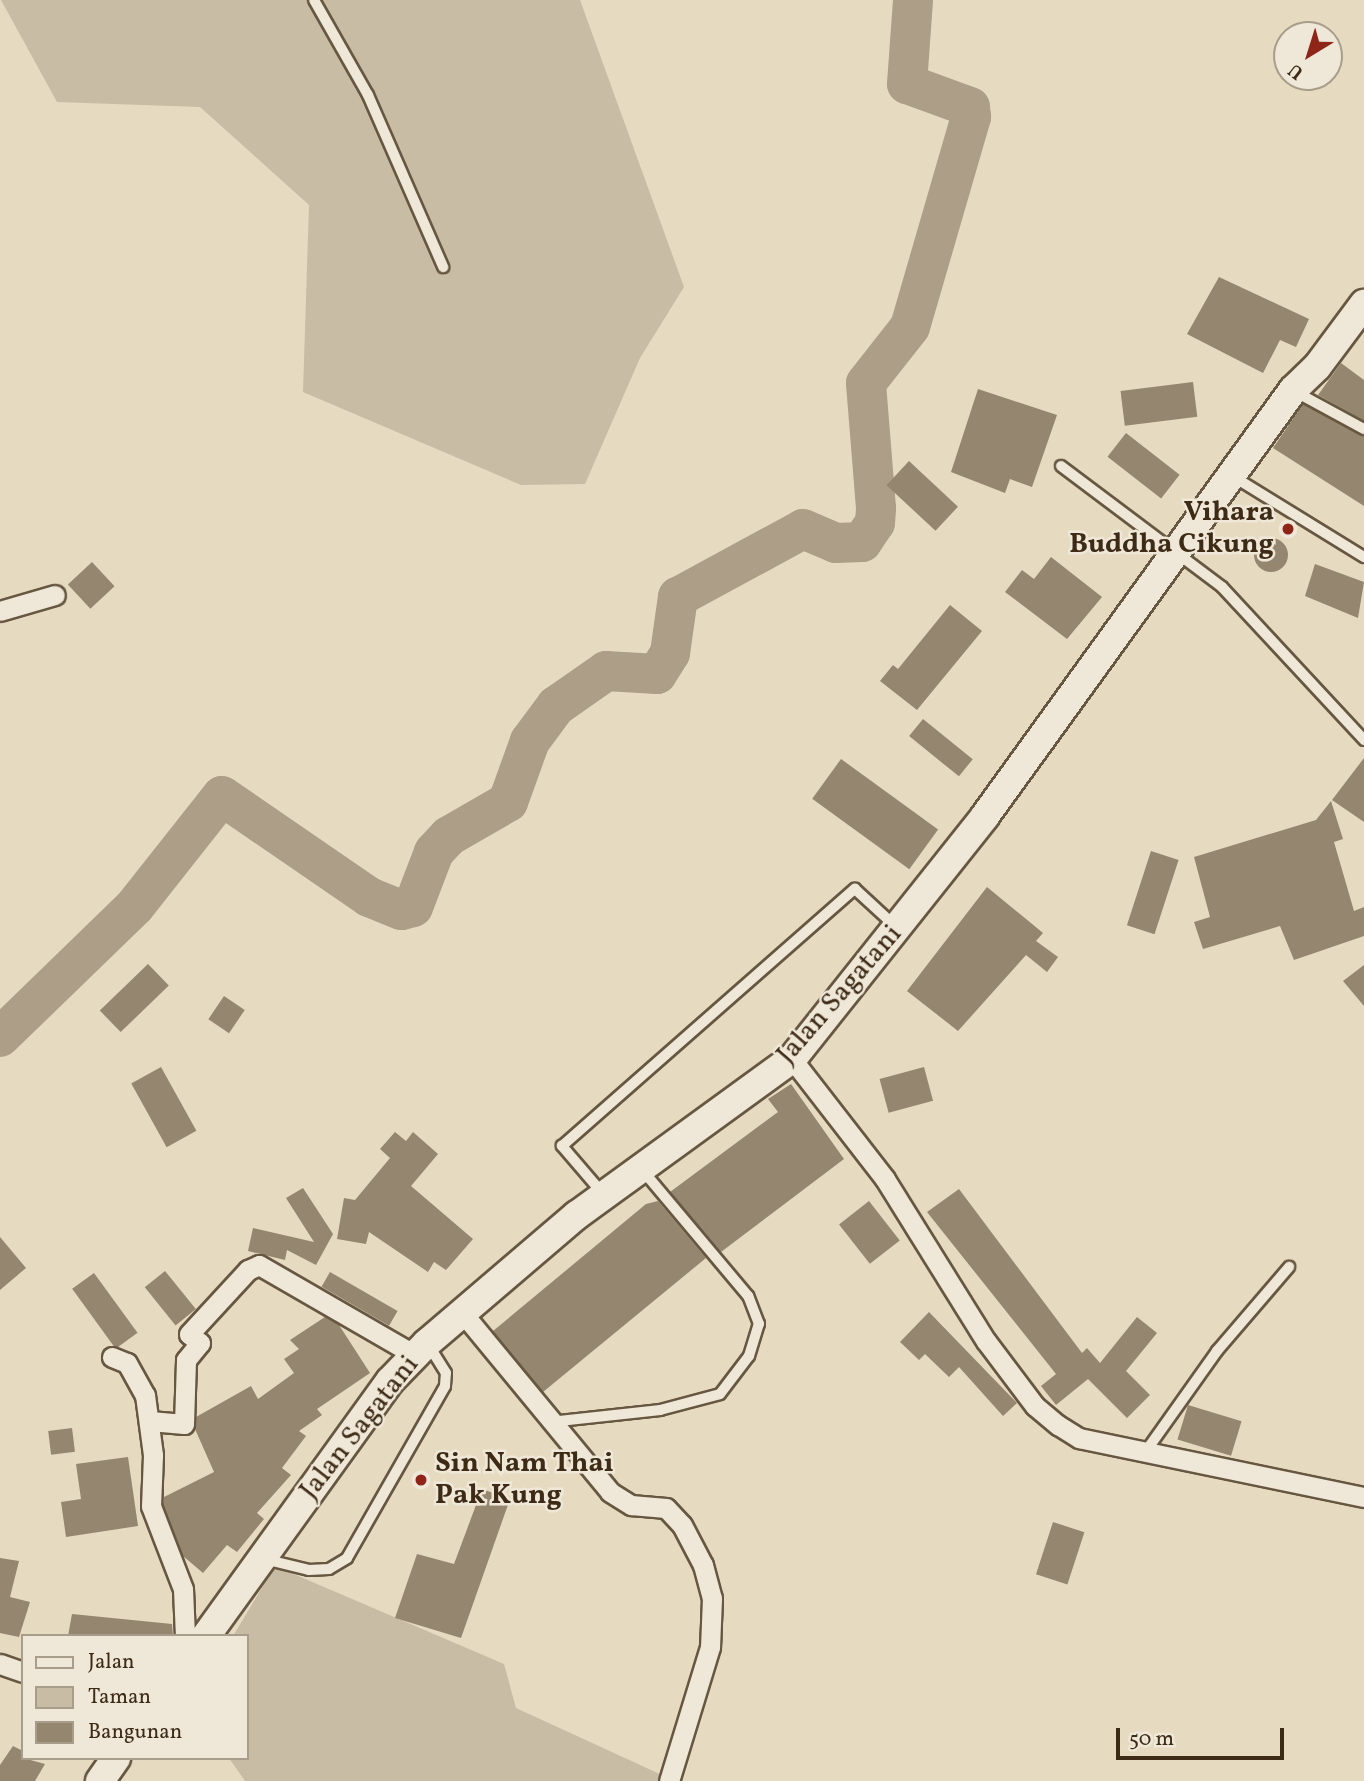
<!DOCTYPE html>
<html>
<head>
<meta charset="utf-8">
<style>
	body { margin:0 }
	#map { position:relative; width:1364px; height:1781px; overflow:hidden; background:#e6dac1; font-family:Vollkorn,serif }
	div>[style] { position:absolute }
	.green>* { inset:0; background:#c9bca4 }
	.river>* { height:40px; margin:-20px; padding:0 20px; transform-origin:20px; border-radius:20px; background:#ad9e87 }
	.building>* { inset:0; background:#95866f; transform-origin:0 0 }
	.round { border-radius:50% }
	.roads { filter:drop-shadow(2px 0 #675741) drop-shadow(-2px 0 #675741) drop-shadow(0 2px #675741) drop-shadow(0 -2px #675741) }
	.lane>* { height:10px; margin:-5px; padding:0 5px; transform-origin:5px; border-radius:5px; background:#efe7d7 }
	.street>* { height:19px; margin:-9.5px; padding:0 9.5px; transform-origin:9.5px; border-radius:9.5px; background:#efe7d7 }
	.secondary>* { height:28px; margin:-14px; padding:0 14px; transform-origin:14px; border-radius:14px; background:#efe7d7 }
	.dots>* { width:19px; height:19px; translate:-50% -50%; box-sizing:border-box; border:4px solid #efe7d7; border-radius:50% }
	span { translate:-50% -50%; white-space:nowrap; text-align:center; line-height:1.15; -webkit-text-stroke:5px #efe7d7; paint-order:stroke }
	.poi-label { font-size:28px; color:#3d2b16; font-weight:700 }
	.right { translate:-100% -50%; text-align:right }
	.left { translate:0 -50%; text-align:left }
	.street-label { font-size:28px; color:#3d2b16 }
	.legend { position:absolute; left:21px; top:1634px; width:228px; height:126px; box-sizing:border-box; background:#efe7d7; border:2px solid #a89c8a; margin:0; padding:9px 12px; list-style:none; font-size:21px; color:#3d2b16 }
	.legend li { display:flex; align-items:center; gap:14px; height:35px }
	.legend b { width:35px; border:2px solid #a89c8a }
	.north { position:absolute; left:1273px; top:21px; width:70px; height:70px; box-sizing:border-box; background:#efe7d7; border:2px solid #a89c8a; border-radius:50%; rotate:218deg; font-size:19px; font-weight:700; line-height:28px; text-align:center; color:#3d2b16 }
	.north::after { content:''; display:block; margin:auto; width:24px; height:32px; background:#8f2418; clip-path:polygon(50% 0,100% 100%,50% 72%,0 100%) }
	.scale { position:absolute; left:1116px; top:1728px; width:168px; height:32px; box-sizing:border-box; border:4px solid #3d2b16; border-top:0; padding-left:9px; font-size:21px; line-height:24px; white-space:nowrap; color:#3d2b16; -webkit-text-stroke:5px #efe7d7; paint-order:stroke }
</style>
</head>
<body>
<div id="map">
	<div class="green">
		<div style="clip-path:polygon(1px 0,580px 0,684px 287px,640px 358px,585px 484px,521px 485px,303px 392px,309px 205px,200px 107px,57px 102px)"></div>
		<div style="clip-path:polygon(275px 1566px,504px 1664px,516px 1708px,675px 1781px,245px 1781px,229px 1758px,247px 1758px,247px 1636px,233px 1636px)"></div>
	</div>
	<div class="river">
		<div style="left:0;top:1037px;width:188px;rotate:-44.1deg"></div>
		<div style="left:135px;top:906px;width:140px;rotate:-51.7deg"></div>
		<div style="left:222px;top:796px;width:178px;rotate:34.5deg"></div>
		<div style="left:369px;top:897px;width:35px;rotate:22deg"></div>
		<div style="left:402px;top:910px;width:11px;rotate:-15deg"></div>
		<div style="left:413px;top:907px;width:59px;rotate:-69.1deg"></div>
		<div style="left:434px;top:852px;width:22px;rotate:-47deg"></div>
		<div style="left:449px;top:836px;width:68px;rotate:-30deg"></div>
		<div style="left:508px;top:802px;width:65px;rotate:-70.2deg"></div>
		<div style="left:530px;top:741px;width:44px;rotate:-53.4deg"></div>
		<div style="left:556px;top:706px;width:61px;rotate:-35deg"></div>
		<div style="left:606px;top:671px;width:51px;rotate:3.4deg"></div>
		<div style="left:657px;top:674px;width:25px;rotate:-58deg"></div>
		<div style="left:670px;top:653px;width:57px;rotate:-81.9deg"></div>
		<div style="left:678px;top:597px;width:142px;rotate:-28.5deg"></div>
		<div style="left:803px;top:529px;width:36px;rotate:23deg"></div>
		<div style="left:836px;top:543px;width:26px;rotate:-2deg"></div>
		<div style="left:862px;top:542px;width:23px;rotate:-56deg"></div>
		<div style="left:875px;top:523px;width:15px;rotate:-86deg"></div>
		<div style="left:876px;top:508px;width:125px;rotate:-94.6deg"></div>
		<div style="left:866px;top:383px;width:71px;rotate:-51.8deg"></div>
		<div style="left:910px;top:327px;width:219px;rotate:-73.8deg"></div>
		<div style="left:971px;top:117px;width:10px;rotate:-96deg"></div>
		<div style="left:970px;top:107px;width:67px;rotate:-159.9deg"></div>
		<div style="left:907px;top:84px;width:84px;rotate:-85.9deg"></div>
	</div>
	<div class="building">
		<div style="clip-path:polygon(1219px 277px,1309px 319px,1296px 347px,1280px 340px,1263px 373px,1187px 334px)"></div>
		<div style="clip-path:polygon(1341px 363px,1364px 380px,1364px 421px,1318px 395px)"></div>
		<div style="left:1193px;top:382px;width:35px;height:73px;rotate:83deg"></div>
		<div style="clip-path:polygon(978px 389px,1057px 415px,1032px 487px,1010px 479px,1005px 493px,951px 472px)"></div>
		<div style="clip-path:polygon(1303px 404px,1364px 436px,1364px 506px,1273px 448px)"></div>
		<div style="left:1126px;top:433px;width:68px;height:30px;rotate:38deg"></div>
		<div style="left:909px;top:461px;width:67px;height:33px;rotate:43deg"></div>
		<div class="round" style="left:1254px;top:538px;width:34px;height:34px"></div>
		<div style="clip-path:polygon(1051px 557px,1102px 597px,1067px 639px,1005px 592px,1022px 570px,1034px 579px)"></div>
		<div style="left:92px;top:562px;width:33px;height:33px;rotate:47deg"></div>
		<div style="clip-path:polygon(1315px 564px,1364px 582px,1358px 618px,1305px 596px)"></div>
		<div style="clip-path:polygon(950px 605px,982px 631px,917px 710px,880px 681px,893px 665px,898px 669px)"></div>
		<div style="left:923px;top:719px;width:64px;height:22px;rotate:39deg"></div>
		<div style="clip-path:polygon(1364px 758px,1364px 822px,1332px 800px)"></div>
		<div style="left:841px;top:759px;width:120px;height:49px;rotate:36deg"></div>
		<div style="clip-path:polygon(1331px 801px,1343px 839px,1334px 842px,1354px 911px,1364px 907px,1364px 936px,1294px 960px,1280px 926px,1203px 949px,1194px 922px,1210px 917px,1194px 857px,1316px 820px)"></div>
		<div style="left:1151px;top:851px;width:29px;height:78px;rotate:18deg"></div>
		<div style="clip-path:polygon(987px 887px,1043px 933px,1036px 941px,1058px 957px,1047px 972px,1026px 955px,958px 1031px,907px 991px)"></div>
		<div style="left:148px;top:964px;width:30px;height:67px;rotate:46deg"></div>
		<div style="clip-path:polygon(1364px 965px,1364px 1006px,1343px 981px)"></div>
		<div style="left:224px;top:996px;width:25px;height:28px;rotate:34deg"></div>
		<div style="left:161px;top:1067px;width:73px;height:34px;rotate:61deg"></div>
		<div style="left:924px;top:1067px;width:35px;height:46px;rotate:75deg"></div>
		<div style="clip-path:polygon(791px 1084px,844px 1159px,721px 1252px,670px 1192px,778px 1112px,768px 1099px)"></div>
		<div style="clip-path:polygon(395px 1132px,406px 1141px,413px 1132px,438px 1154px,411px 1186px,473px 1239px,446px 1270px,434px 1262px,428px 1272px,369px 1232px,366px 1244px,337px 1239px,344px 1198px,355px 1200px,390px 1158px,380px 1149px)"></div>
		<div style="clip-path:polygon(303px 1188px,333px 1234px,316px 1265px,287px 1250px,285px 1260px,248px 1251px,253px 1228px,314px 1242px,286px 1198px)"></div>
		<div style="clip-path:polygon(959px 1189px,1082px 1353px,1087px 1348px,1100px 1363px,1137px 1317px,1157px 1333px,1126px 1371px,1150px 1395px,1127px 1418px,1088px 1379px,1056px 1405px,1041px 1386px,1056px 1374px,927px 1212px)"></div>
		<div style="clip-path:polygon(658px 1201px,706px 1258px,543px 1392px,493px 1331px,646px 1204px)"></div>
		<div style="left:869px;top:1201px;width:50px;height:38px;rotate:52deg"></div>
		<div style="clip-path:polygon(0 1237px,26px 1268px,0 1290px)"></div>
		<div style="left:165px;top:1271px;width:49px;height:26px;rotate:51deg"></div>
		<div style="left:330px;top:1272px;width:78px;height:17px;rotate:30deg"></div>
		<div style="left:94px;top:1273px;width:74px;height:27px;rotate:54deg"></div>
		<div style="clip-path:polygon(929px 1312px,1017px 1403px,1003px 1416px,959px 1367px,949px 1377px,925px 1354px,919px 1360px,900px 1342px)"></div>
		<div style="clip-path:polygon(325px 1317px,339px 1325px,370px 1373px,317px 1409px,322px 1415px,299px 1431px,306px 1436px,282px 1468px,291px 1475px,257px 1513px,264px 1519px,237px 1552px,227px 1545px,203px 1573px,183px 1556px,163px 1504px,164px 1497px,214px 1472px,195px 1429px,196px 1417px,251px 1386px,258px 1399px,294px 1373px,284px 1359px,299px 1349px,290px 1340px)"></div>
		<div style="left:1188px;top:1405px;width:56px;height:36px;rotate:17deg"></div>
		<div style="left:72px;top:1428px;width:24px;height:24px;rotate:83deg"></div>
		<div style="clip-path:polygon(128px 1457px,138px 1526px,66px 1537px,61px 1502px,81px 1499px,76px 1464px)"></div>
		<div style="clip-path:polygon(482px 1489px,510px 1499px,461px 1638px,395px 1618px,417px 1554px,454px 1564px)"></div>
		<div style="left:1053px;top:1522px;width:33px;height:55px;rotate:18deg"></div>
		<div style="clip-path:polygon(0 1558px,19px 1561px,10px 1597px,30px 1602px,19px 1637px,0 1633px)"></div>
		<div style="clip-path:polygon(72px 1614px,172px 1624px,173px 1636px,68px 1636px)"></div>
		<div style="clip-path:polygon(13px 1746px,23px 1751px,23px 1758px,45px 1764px,35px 1781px,0 1781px,0 1765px)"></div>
	</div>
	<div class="roads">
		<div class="lane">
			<div style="left:314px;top:0;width:109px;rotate:60.4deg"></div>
			<div style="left:368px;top:95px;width:188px;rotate:66.4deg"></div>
			<div style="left:1294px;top:391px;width:80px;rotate:28.5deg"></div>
			<div style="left:1061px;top:466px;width:201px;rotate:36.9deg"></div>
			<div style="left:1222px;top:587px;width:209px;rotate:47.1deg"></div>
			<div style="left:1234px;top:477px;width:153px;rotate:31.6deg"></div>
			<div style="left:604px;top:1195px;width:65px;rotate:-130.6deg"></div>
			<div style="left:562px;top:1146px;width:390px;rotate:-41.3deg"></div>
			<div style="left:855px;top:889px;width:53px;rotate:42.7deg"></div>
			<div style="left:550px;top:1422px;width:111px;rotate:-6.2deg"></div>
			<div style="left:660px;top:1410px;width:62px;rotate:-14.9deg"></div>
			<div style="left:720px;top:1394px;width:48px;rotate:-52.7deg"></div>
			<div style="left:749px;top:1356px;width:34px;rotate:-73deg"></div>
			<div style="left:759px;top:1324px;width:30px;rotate:-111deg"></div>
			<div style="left:748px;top:1296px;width:163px;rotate:-130deg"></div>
			<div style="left:1146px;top:1451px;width:123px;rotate:-54.6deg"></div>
			<div style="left:1217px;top:1351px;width:111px;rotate:-49.4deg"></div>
			<div style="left:264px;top:1559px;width:46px;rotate:13.7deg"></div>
			<div style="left:309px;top:1570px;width:20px;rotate:-3deg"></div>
			<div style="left:329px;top:1569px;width:21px;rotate:-31deg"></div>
			<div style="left:347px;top:1558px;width:198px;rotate:-60.3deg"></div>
			<div style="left:445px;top:1386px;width:13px;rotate:-86deg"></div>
			<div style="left:446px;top:1373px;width:32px;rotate:-122deg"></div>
		</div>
		<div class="street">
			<div style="left:0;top:611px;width:57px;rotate:-16.2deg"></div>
			<div style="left:792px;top:1059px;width:152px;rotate:52.2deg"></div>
			<div style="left:885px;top:1179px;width:191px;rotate:58.1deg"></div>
			<div style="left:986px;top:1341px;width:81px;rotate:53deg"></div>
			<div style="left:1035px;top:1406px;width:30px;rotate:40deg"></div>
			<div style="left:1058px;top:1425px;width:25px;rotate:32deg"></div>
			<div style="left:1079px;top:1438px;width:291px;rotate:11.7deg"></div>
			<div style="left:461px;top:1311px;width:234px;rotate:50.5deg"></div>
			<div style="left:610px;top:1492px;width:25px;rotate:32deg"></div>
			<div style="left:631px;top:1505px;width:35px;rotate:5deg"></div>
			<div style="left:666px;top:1508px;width:23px;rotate:47deg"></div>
			<div style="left:682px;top:1525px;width:45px;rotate:62.3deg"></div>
			<div style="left:703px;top:1565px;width:34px;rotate:75deg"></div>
			<div style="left:712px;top:1598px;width:49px;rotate:92.3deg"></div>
			<div style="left:710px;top:1647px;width:140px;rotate:107deg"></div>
			<div style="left:112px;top:1357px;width:16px;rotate:22deg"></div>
			<div style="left:127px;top:1363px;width:37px;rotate:61deg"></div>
			<div style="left:145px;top:1395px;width:61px;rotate:82.4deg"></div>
			<div style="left:153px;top:1455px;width:51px;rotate:92.2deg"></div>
			<div style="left:151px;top:1506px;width:89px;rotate:68.9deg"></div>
			<div style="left:183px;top:1589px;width:47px;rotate:87.6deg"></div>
			<div style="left:150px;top:1421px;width:34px;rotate:5deg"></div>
			<div style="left:184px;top:1424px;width:64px;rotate:-88.2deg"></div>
			<div style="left:186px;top:1360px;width:22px;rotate:-51deg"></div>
			<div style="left:200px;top:1343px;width:14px;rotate:-141deg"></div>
			<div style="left:189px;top:1334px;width:87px;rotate:-47.3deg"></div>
			<div style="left:248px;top:1270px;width:12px;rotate:-24deg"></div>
			<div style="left:259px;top:1265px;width:180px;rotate:30deg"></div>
			<div style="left:0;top:1664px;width:24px;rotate:19deg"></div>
		</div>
		<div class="secondary">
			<div style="left:206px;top:1636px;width:314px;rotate:-54.2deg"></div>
			<div style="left:390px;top:1381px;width:53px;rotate:-45.8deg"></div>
			<div style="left:427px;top:1343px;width:197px;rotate:-40.5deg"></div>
			<div style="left:577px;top:1215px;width:266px;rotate:-36deg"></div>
			<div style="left:792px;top:1059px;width:310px;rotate:-51.5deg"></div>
			<div style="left:985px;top:816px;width:526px;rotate:-54.13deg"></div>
			<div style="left:1293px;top:390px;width:33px;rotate:-44deg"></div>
			<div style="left:1317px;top:367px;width:79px;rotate:-53.3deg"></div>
			<div style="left:100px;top:1781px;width:28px;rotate:-55deg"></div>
		</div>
	</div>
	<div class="dots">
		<div style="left:1288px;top:529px;background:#8f2418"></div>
		<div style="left:421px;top:1480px;background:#8f2418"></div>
	</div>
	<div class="poi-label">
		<span class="right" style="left:1274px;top:529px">Vihara<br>Buddha Cikung</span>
		<span class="left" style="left:435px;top:1480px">Sin Nam Thai<br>Pak Kung</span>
	</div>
	<div class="street-label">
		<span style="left:840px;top:995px;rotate:-49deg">Jalan Sagatani</span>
		<span style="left:360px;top:1428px;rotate:-52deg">Jalan Sagatani</span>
	</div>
	<ul class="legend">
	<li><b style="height:9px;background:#efe7d7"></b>Jalan</li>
	<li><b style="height:19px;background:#c9bca4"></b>Taman</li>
	<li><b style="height:19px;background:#95866f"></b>Bangunan</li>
	</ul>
	<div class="north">U</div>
	<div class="scale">50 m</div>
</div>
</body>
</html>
